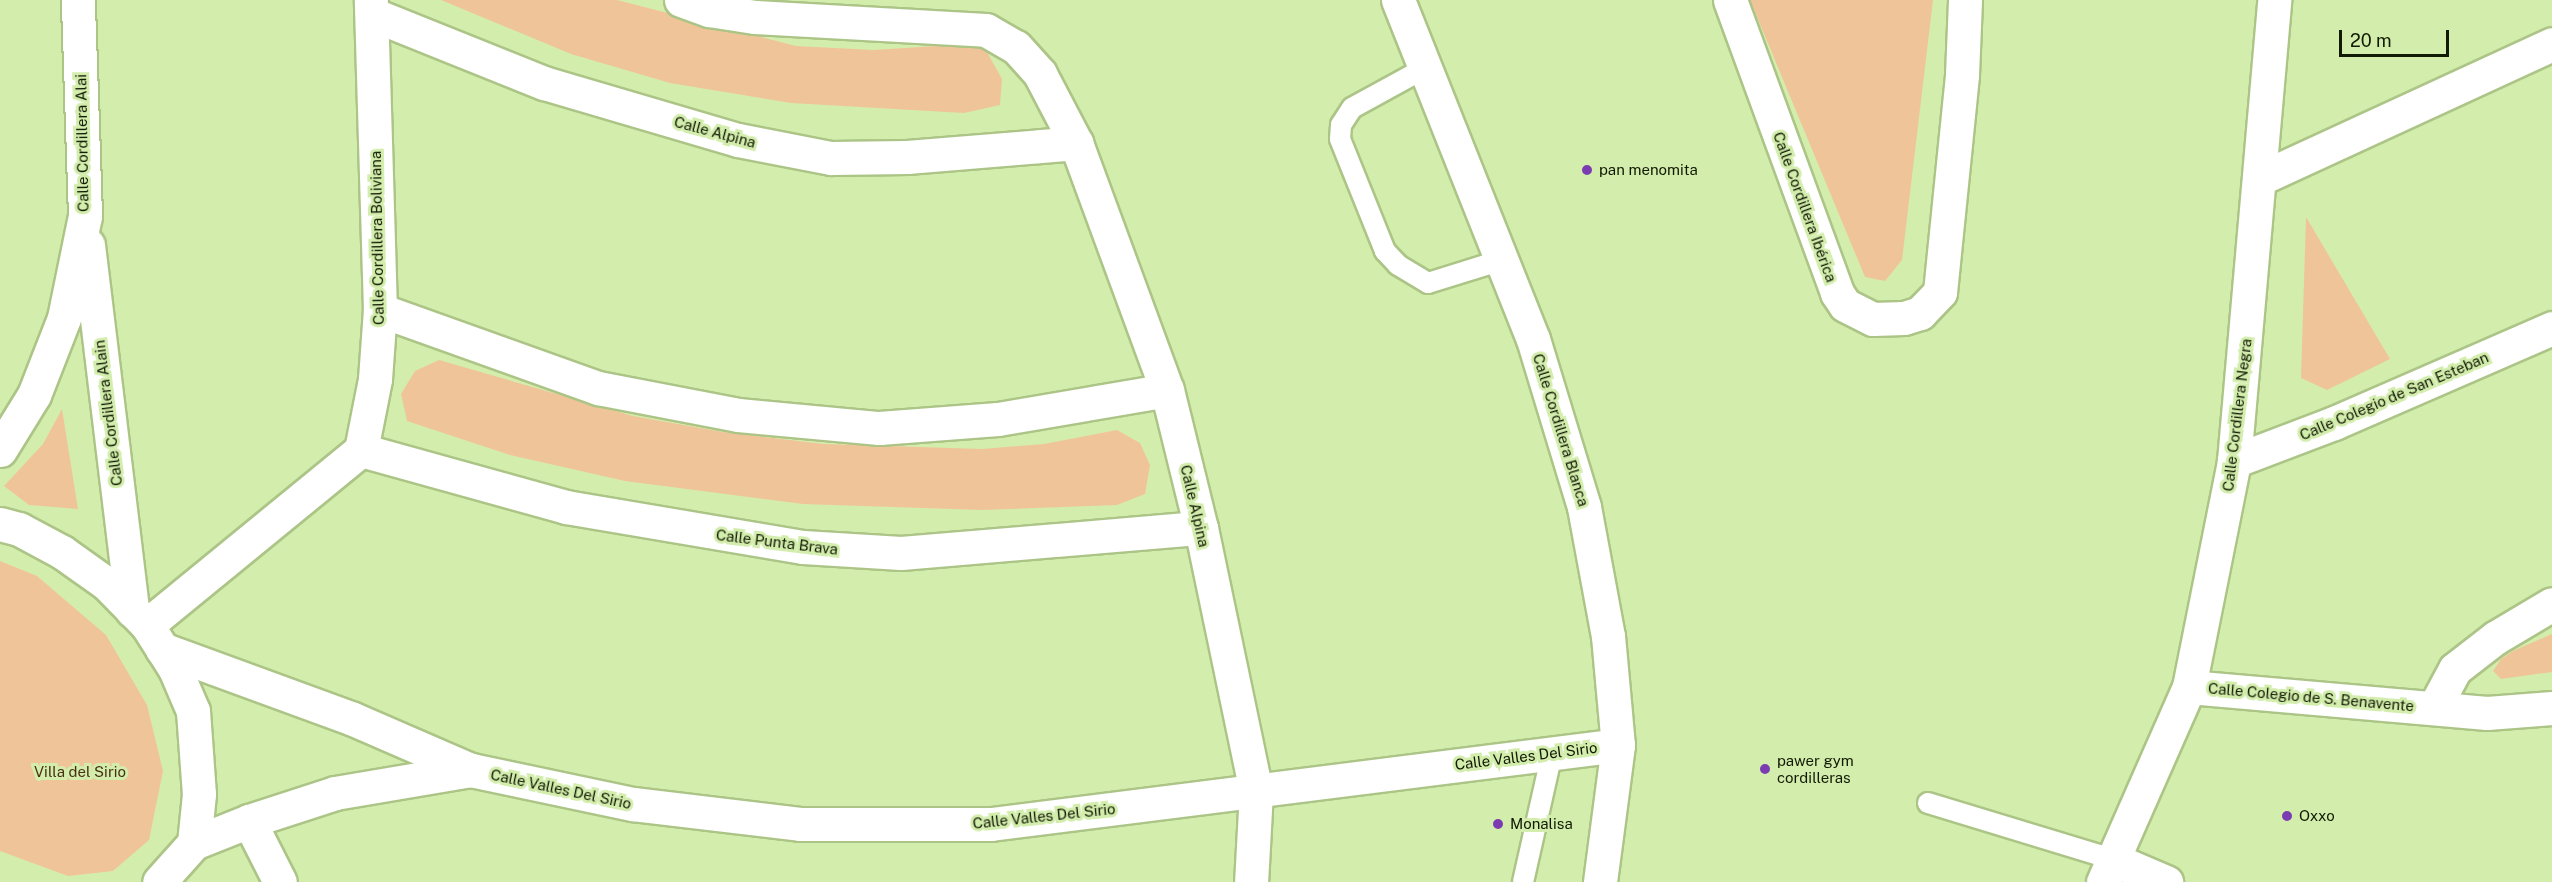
<!DOCTYPE html>
<html>
<head>
<meta charset="utf-8">
<style>
	body { margin:0 }
	#map { position:relative; width:2552px; height:882px; overflow:hidden; background:#d3edad; font-family:"Public Sans",sans-serif }
	div>[style] { position:absolute }
	.green>* { inset:0; background:#f0c499 }
	.roads { filter:drop-shadow(2px 0 #acc587) drop-shadow(-2px 0 #acc587) drop-shadow(0 2px #acc587) drop-shadow(0 -2px #acc587) }
	.lane>* { height:20px; margin:-10px; padding:0 10px; transform-origin:10px; border-radius:10px; background:#fff }
	.street>* { height:33px; margin:-16.5px; padding:0 16.5px; transform-origin:16.5px; border-radius:16.5px; background:#fff }
	.secondary>* { height:33px; margin:-16.5px; padding:0 16.5px; transform-origin:16.5px; border-radius:16.5px; background:#fff }
	.dots>* { width:16px; height:16px; translate:-50% -50%; box-sizing:border-box; border:3px solid #d3edad; border-radius:50% }
	span { translate:-50% -50%; white-space:nowrap; text-align:center; line-height:1.15; -webkit-text-stroke:6px #d3edad; paint-order:stroke }
	.street-label { font-size:15px; color:#111a03 }
	.poi-label { font-size:15px; color:#111a03 }
	.left { translate:0 -50%; text-align:left }
	.park-label { font-size:15px; color:#4a2f13 }
	.scale { position:absolute; left:2339px; top:30px; width:110px; height:27px; box-sizing:border-box; border:3px solid #111a03; border-top:0; padding-left:8px; font-size:18px; line-height:21px; white-space:nowrap; color:#111a03; -webkit-text-stroke:4px #d3edad; paint-order:stroke }
</style>
</head>
<body>
<div id="map">
	<div class="green">
		<div style="clip-path:polygon(441px 0,617px 0,796px 46px,874px 50px,982px 43px,1002px 79px,1000px 105px,964px 113px,791px 103px,670px 83px,571px 54px)"></div>
		<div style="clip-path:polygon(1750px 0,1933px 0,1902px 260px,1885px 281px,1865px 277px)"></div>
		<div style="clip-path:polygon(2306px 217px,2390px 359px,2327px 390px,2301px 378px)"></div>
		<div style="clip-path:polygon(439px 360px,633px 416px,723px 432px,824px 444px,982px 449px,1044px 444px,1117px 430px,1140px 443px,1150px 465px,1145px 494px,1117px 505px,982px 510px,803px 504px,625px 481px,510px 455px,407px 421px,401px 394px,415px 371px)"></div>
		<div style="clip-path:polygon(62px 409px,78px 509px,29px 505px,4px 486px,43px 444px)"></div>
		<div style="clip-path:polygon(0 561px,37px 576px,106px 635px,147px 705px,163px 771px,149px 840px,113px 871px,68px 876px,0 851px)"></div>
		<div style="clip-path:polygon(2552px 634px,2552px 672px,2501px 679px,2493px 671px,2501px 659px,2513px 651px)"></div>
	</div>
	<div class="roads">
		<div class="lane">
			<div style="left:1425px;top:68px;width:83px;rotate:151.3deg"></div>
			<div style="left:1352px;top:108px;width:20px;rotate:123deg"></div>
			<div style="left:1341px;top:125px;width:14px;rotate:94deg"></div>
			<div style="left:1340px;top:139px;width:121px;rotate:68.1deg"></div>
			<div style="left:1385px;top:251px;width:19px;rotate:47deg"></div>
			<div style="left:1398px;top:265px;width:35px;rotate:31deg"></div>
			<div style="left:1428px;top:283px;width:77px;rotate:-17.3deg"></div>
			<div style="left:1928px;top:803px;width:192px;rotate:16.9deg"></div>
			<div style="left:1523px;top:882px;width:132px;rotate:-77.3deg"></div>
		</div>
		<div class="street">
			<div style="left:681px;top:0;width:30px;rotate:20deg"></div>
			<div style="left:709px;top:10px;width:47px;rotate:8.7deg"></div>
			<div style="left:755px;top:17px;width:231px;rotate:3.2deg"></div>
			<div style="left:986px;top:30px;width:34px;rotate:30deg"></div>
			<div style="left:1016px;top:47px;width:36px;rotate:48deg"></div>
			<div style="left:1040px;top:74px;width:78px;rotate:62.4deg"></div>
			<div style="left:1076px;top:143px;width:263px;rotate:69.8deg"></div>
			<div style="left:1167px;top:390px;width:142px;rotate:76.2deg"></div>
			<div style="left:1201px;top:528px;width:269px;rotate:78.2deg"></div>
			<div style="left:1256px;top:791px;width:91px;rotate:93.1deg"></div>
			<div style="left:1730px;top:0;width:312px;rotate:69.9deg"></div>
			<div style="left:1837px;top:293px;width:14px;rotate:56deg"></div>
			<div style="left:1845px;top:305px;width:31px;rotate:27deg"></div>
			<div style="left:1873px;top:319px;width:31px;rotate:-2deg"></div>
			<div style="left:1904px;top:318px;width:17px;rotate:-17deg"></div>
			<div style="left:1920px;top:313px;width:29px;rotate:-46deg"></div>
			<div style="left:1940px;top:292px;width:218px;rotate:-84.2deg"></div>
			<div style="left:1962px;top:75px;width:75px;rotate:-87.7deg"></div>
			<div style="left:372px;top:14px;width:185px;rotate:21.9deg"></div>
			<div style="left:544px;top:83px;width:202px;rotate:16.4deg"></div>
			<div style="left:738px;top:140px;width:95px;rotate:11deg"></div>
			<div style="left:831px;top:158px;width:76px;rotate:-0.8deg"></div>
			<div style="left:907px;top:157px;width:170px;rotate:-4.7deg"></div>
			<div style="left:2261px;top:178px;width:320px;rotate:-24.7deg"></div>
			<div style="left:88px;top:245px;width:368px;rotate:83.1deg"></div>
			<div style="left:380px;top:310px;width:232px;rotate:19.7deg"></div>
			<div style="left:598px;top:388px;width:143px;rotate:10.9deg"></div>
			<div style="left:738px;top:415px;width:142px;rotate:5.3deg"></div>
			<div style="left:879px;top:428px;width:119px;rotate:-4.3deg"></div>
			<div style="left:998px;top:419px;width:171px;rotate:-9.7deg"></div>
			<div style="left:0;top:450px;width:65px;rotate:-58.3deg"></div>
			<div style="left:34px;top:395px;width:83px;rotate:-68.7deg"></div>
			<div style="left:64px;top:318px;width:104px;rotate:-78.4deg"></div>
			<div style="left:85px;top:216px;width:216px;rotate:-91.9deg"></div>
			<div style="left:361px;top:450px;width:213px;rotate:15.5deg"></div>
			<div style="left:566px;top:507px;width:240px;rotate:9.6deg"></div>
			<div style="left:803px;top:547px;width:98px;rotate:3.5deg"></div>
			<div style="left:901px;top:553px;width:301px;rotate:-4.8deg"></div>
			<div style="left:2234px;top:461px;width:107px;rotate:-20.8deg"></div>
			<div style="left:2334px;top:423px;width:238px;rotate:-23.5deg"></div>
			<div style="left:0;top:524px;width:20px;rotate:15deg"></div>
			<div style="left:19px;top:529px;width:49px;rotate:28.1deg"></div>
			<div style="left:62px;top:552px;width:55px;rotate:35.4deg"></div>
			<div style="left:107px;top:584px;width:57px;rotate:45.7deg"></div>
			<div style="left:147px;top:625px;width:52px;rotate:57.5deg"></div>
			<div style="left:175px;top:669px;width:46px;rotate:66.8deg"></div>
			<div style="left:193px;top:711px;width:83px;rotate:85.9deg"></div>
			<div style="left:199px;top:794px;width:49px;rotate:95.8deg"></div>
			<div style="left:194px;top:843px;width:52px;rotate:131.9deg"></div>
			<div style="left:147px;top:625px;width:276px;rotate:-39.3deg"></div>
			<div style="left:361px;top:450px;width:72px;rotate:-78.8deg"></div>
			<div style="left:375px;top:379px;width:69px;rotate:-85.9deg"></div>
			<div style="left:380px;top:310px;width:310px;rotate:-91.7deg"></div>
			<div style="left:162px;top:649px;width:203px;rotate:20.1deg"></div>
			<div style="left:353px;top:719px;width:129px;rotate:23.4deg"></div>
			<div style="left:471px;top:770px;width:166px;rotate:11.9deg"></div>
			<div style="left:633px;top:804px;width:168px;rotate:6.8deg"></div>
			<div style="left:800px;top:824px;width:191px"></div>
			<div style="left:991px;top:824px;width:632px;rotate:-7.18deg"></div>
			<div style="left:2189px;top:687px;width:299px;rotate:5deg"></div>
			<div style="left:2487px;top:713px;width:65px;rotate:-4.4deg"></div>
			<div style="left:2434px;top:708px;width:44px;rotate:-61.7deg"></div>
			<div style="left:2455px;top:669px;width:51px;rotate:-37.8deg"></div>
			<div style="left:2495px;top:638px;width:66px;rotate:-30.8deg"></div>
			<div style="left:249px;top:821px;width:68px;rotate:63.1deg"></div>
			<div style="left:194px;top:843px;width:59px;rotate:-21.8deg"></div>
			<div style="left:249px;top:821px;width:90px;rotate:-18deg"></div>
			<div style="left:335px;top:793px;width:138px;rotate:-9.6deg"></div>
			<div style="left:2112px;top:859px;width:59px;rotate:23.1deg"></div>
		</div>
		<div class="secondary">
			<div style="left:1398px;top:0;width:365px;rotate:68.3deg"></div>
			<div style="left:1533px;top:339px;width:176px;rotate:73.1deg"></div>
			<div style="left:1584px;top:507px;width:131px;rotate:79.5deg"></div>
			<div style="left:1608px;top:636px;width:109px;rotate:84.8deg"></div>
			<div style="left:1618px;top:745px;width:138px;rotate:97.5deg"></div>
			<div style="left:2103px;top:882px;width:213px;rotate:-66.2deg"></div>
			<div style="left:2189px;top:687px;width:230px;rotate:-78.7deg"></div>
			<div style="left:2234px;top:461px;width:463px;rotate:-85deg"></div>
		</div>
	</div>
	<div class="dots">
		<div style="left:1587px;top:170px;background:#7c3cb1"></div>
		<div style="left:1765px;top:769px;background:#7c3cb1"></div>
		<div style="left:2287px;top:816px;background:#7c3cb1"></div>
		<div style="left:1498px;top:824px;background:#7c3cb1"></div>
	</div>
	<div class="street-label">
		<span style="left:715px;top:132px;rotate:15deg">Calle Alpina</span>
		<span style="left:82px;top:143px;rotate:-91deg">Calle Cordillera Alai</span>
		<span style="left:1805px;top:207px;rotate:70deg">Calle Cordillera Ibérica</span>
		<span style="left:377px;top:238px;rotate:-91deg">Calle Cordillera Boliviana</span>
		<span style="left:2394px;top:396px;rotate:-23deg">Calle Colegio de San Esteban</span>
		<span style="left:108px;top:413px;rotate:-97deg">Calle Cordillera Alain</span>
		<span style="left:2237px;top:415px;rotate:-83deg">Calle Cordillera Negra</span>
		<span style="left:1561px;top:430px;rotate:73deg">Calle Cordillera Blanca</span>
		<span style="left:1195px;top:506px;rotate:77deg">Calle Alpina</span>
		<span style="left:777px;top:542px;rotate:7deg">Calle Punta Brava</span>
		<span style="left:2311px;top:697px;rotate:5deg">Calle Colegio de S. Benavente</span>
		<span style="left:1526px;top:756px;rotate:-7deg">Calle Valles Del Sirio</span>
		<span style="left:561px;top:789px;rotate:12deg">Calle Valles Del Sirio</span>
		<span style="left:1044px;top:816px;rotate:-6deg">Calle Valles Del Sirio</span>
	</div>
	<div class="poi-label">
		<span class="left" style="left:1599px;top:170px">pan menomita</span>
		<span class="left" style="left:1777px;top:769px">pawer gym<br>cordilleras</span>
		<span class="left" style="left:2299px;top:816px">Oxxo</span>
		<span class="left" style="left:1510px;top:824px">Monalisa</span>
	</div>
	<div class="park-label">
		<span style="left:80px;top:772px">Villa del Sirio</span>
	</div>
	<div class="scale">20 m</div>
</div>
</body>
</html>
